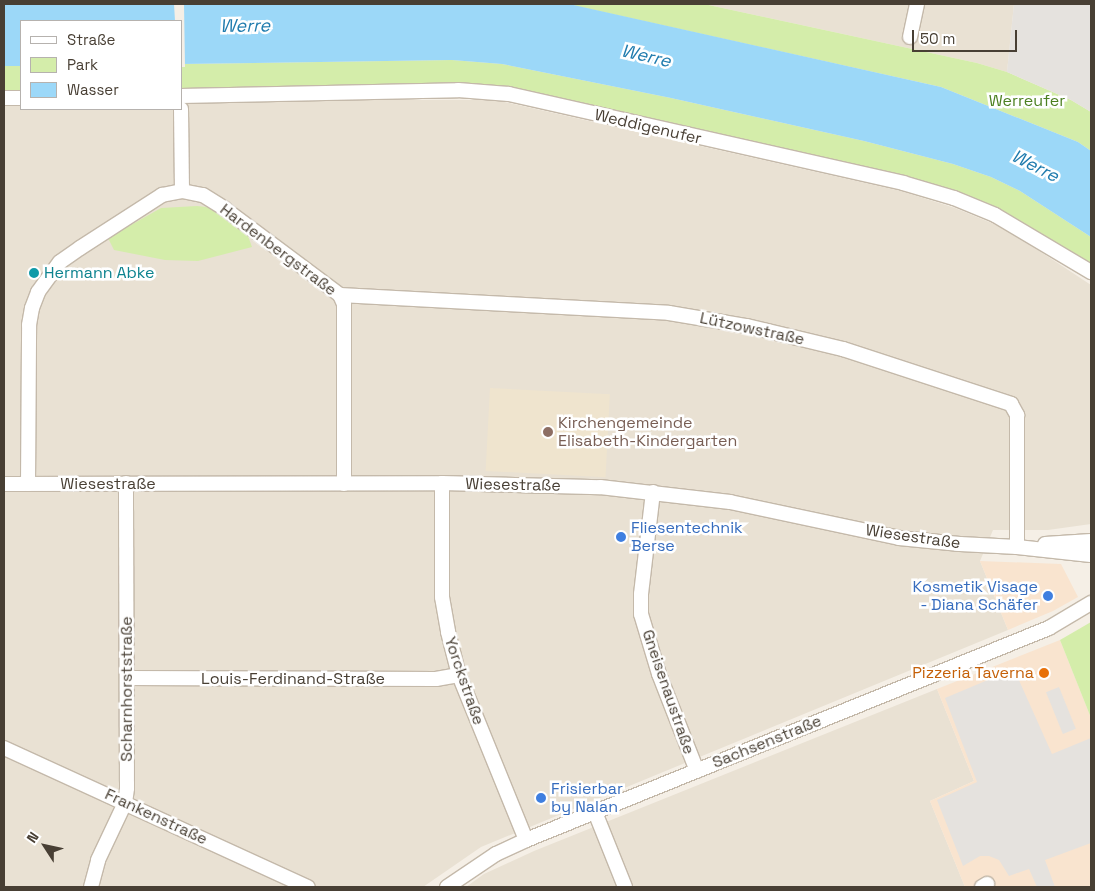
<!DOCTYPE html>
<html>
<head>
<meta charset="utf-8">
<style>
	body { margin:0 }
	#map { position:relative; width:1095px; height:891px; overflow:hidden; background:#f5efe6; font-family:"Space Grotesk",sans-serif }
	div>[style] { position:absolute }
	.residential>* { inset:0; background:#e9e1d3 }
	.commercial>* { inset:0; background:#f9e4cf }
	.education>* { inset:0; background:#efe4ce; transform-origin:0 0 }
	.green>* { inset:0; background:#d4edaa; transform-origin:0 0 }
	.parking>* { inset:0; background:#e5e2de; transform-origin:0 0 }
	.water>* { inset:0; background:#9cd8f8 }
	.pier>* { inset:0; background:#f5efe6 }
	.roads { filter:drop-shadow(1px 0 #c4b9aa) drop-shadow(-1px 0 #c4b9aa) drop-shadow(0 1px #c4b9aa) drop-shadow(0 -1px #c4b9aa) }
	.street>* { height:14px; margin:-7px; padding:0 7px; transform-origin:7px; border-radius:7px; background:#fff }
	.dots>* { width:14px; height:14px; translate:-50% -50%; box-sizing:border-box; border:2px solid #fff; border-radius:50% }
	span { translate:-50% -50%; white-space:nowrap; text-align:center; line-height:1.15; -webkit-text-stroke:5px #fff; paint-order:stroke }
	.park-label { font-size:16px; color:#4c8021 }
	.street-label { font-size:16px; color:#483f34 }
	.culture-label { font-size:16px; color:#0d838f }
	.left { translate:0 -50%; text-align:left }
	.education-label { font-size:16px; color:#785e54 }
	.shop-label { font-size:16px; color:#366cbe }
	.right { translate:-100% -50%; text-align:right }
	.food-label { font-size:16px; color:#c56008 }
	.water-label { font-size:18px; color:#207cae; font-style:italic }
	.frame { position:absolute; inset:0; border:5px solid #483f34; pointer-events:none }
	.legend { position:absolute; left:20px; top:20px; width:162px; height:90px; box-sizing:border-box; background:#fff; border:1px solid #b6b2ae; margin:0; padding:6px 9px; list-style:none; font-size:15px; color:#483f34 }
	.legend li { display:flex; align-items:center; gap:10px; height:25px }
	.legend b { width:25px; border:1px solid #b6b2ae }
	.north { position:absolute; left:20px; top:821px; width:50px; height:50px; -webkit-text-stroke:4px #fff; paint-order:stroke; rotate:305deg; font-size:14px; font-weight:700; line-height:20px; text-align:center; color:#483f34 }
	.north::after { content:''; display:block; margin:auto; width:18px; height:22px; background:#483f34; clip-path:polygon(50% 0,100% 100%,50% 72%,0 100%) }
	.scale { position:absolute; left:912px; top:30px; width:105px; height:22px; box-sizing:border-box; border:2px solid #483f34; border-top:0; padding-left:6px; font-size:15px; line-height:18px; white-space:nowrap; color:#483f34; -webkit-text-stroke:4px #fff; paint-order:stroke }
</style>
</head>
<body>
<div id="map">
	<div class="residential">
		<div style="clip-path:polygon(704px 4px,1014px 4px,1007px 72px,977px 63px)"></div>
		<div style="clip-path:polygon(349px 100px,496px 100px,901px 191px,955px 208px,1006px 229px,1091px 285px,1091px 524px,1048px 530px,993px 530px,980px 561px,1008px 630px,481px 847px,423px 887px,4px 887px,4px 106px,21px 105px,21px 109px,181px 109px,181px 103px)"></div>
		<div style="clip-path:polygon(937px 689px,974px 781px,930px 801px,965px 887px,466px 887px,484px 874px,534px 851px)"></div>
	</div>
	<div class="commercial">
		<div style="clip-path:polygon(980px 561px,1061px 564px,1078px 597px,1053px 611px,1008px 630px)"></div>
		<div style="clip-path:polygon(1060px 640px,1091px 718px,1091px 887px,965px 887px,930px 801px,974px 781px,937px 689px)"></div>
	</div>
	<div class="education">
		<div style="left:490px;top:388px;width:120px;height:83px;rotate:3deg"></div>
	</div>
	<div class="green">
		<div style="clip-path:polygon(567px 4px,704px 4px,977px 63px,1007px 72px,1071px 100px,1091px 112px,1091px 151px,1078px 142px,941px 87px)"></div>
		<div style="clip-path:polygon(452px 60px,502px 64px,671px 98px,864px 141px,953px 164px,991px 177px,1020px 191px,1091px 237px,1091px 267px,1007px 215px,509px 91px,181px 91px,181px 64px)"></div>
		<div style="left:4px;top:66px;width:17px;height:26px"></div>
		<div style="clip-path:polygon(197px 206px,206px 207px,216px 211px,248px 236px,252px 247px,198px 261px,165px 260px,114px 250px,108px 238px,161px 208px)"></div>
		<div style="clip-path:polygon(1091px 622px,1091px 718px,1060px 640px)"></div>
	</div>
	<div class="parking">
		<div style="clip-path:polygon(1014px 4px,1091px 4px,1091px 112px,1071px 100px,1007px 72px)"></div>
		<div style="clip-path:polygon(1014px 669px,1052px 754px,1091px 738px,1091px 843px,1045px 860px,1055px 887px,1037px 887px,1029px 869px,1009px 876px,999px 860px,989px 856px,980px 856px,963px 866px,937px 800px,977px 782px,945px 698px)"></div>
		<div style="left:1059px;top:687px;width:45px;height:14px;rotate:68deg"></div>
	</div>
	<div class="water">
		<div style="clip-path:polygon(4px 4px,569px 4px,941px 87px,1078px 142px,1091px 151px,1091px 237px,1020px 191px,991px 177px,953px 164px,864px 141px,671px 98px,502px 64px,452px 60px,181px 64px,181px 21px,21px 21px,21px 66px,4px 66px)"></div>
	</div>
	<div class="pier">
		<div style="clip-path:polygon(174px 4px,184px 4px,185px 67px,181px 67px,181px 21px,175px 21px)"></div>
	</div>
	<div class="roads">
		<div class="street">
			<div style="left:910px;top:37px;width:34px;rotate:-78deg"></div>
			<div style="left:181px;top:96px;width:277px;rotate:-1.2deg"></div>
			<div style="left:458px;top:90px;width:51px;rotate:4.5deg"></div>
			<div style="left:509px;top:94px;width:404px;rotate:12.7deg"></div>
			<div style="left:903px;top:183px;width:53px;rotate:16.4deg"></div>
			<div style="left:954px;top:198px;width:44px;rotate:22.5deg"></div>
			<div style="left:995px;top:215px;width:112px;rotate:30.7deg"></div>
			<div style="left:4px;top:98px;width:17px"></div>
			<div style="left:181px;top:109px;width:82px;rotate:89.3deg"></div>
			<div style="left:340px;top:295px;width:329px;rotate:3.1deg"></div>
			<div style="left:669px;top:313px;width:79px;rotate:9.5deg"></div>
			<div style="left:747px;top:326px;width:99px;rotate:13.5deg"></div>
			<div style="left:843px;top:349px;width:177px;rotate:18.1deg"></div>
			<div style="left:1011px;top:404px;width:13px;rotate:61deg"></div>
			<div style="left:1017px;top:415px;width:132px;rotate:90deg"></div>
			<div style="left:442px;top:483px;width:114px;rotate:90deg"></div>
			<div style="left:442px;top:597px;width:36px;rotate:80deg"></div>
			<div style="left:448px;top:632px;width:44px;rotate:75.7deg"></div>
			<div style="left:459px;top:675px;width:178px;rotate:67.9deg"></div>
			<div style="left:4px;top:484px;width:438px;rotate:-0.1deg"></div>
			<div style="left:442px;top:483px;width:158px;rotate:1.5deg"></div>
			<div style="left:600px;top:487px;width:131px;rotate:6.6deg"></div>
			<div style="left:730px;top:502px;width:173px;rotate:12deg"></div>
			<div style="left:899px;top:538px;width:61px;rotate:5.6deg"></div>
			<div style="left:960px;top:544px;width:57px;rotate:3deg"></div>
			<div style="left:1017px;top:547px;width:74px;rotate:6.2deg"></div>
			<div style="left:28px;top:484px;width:159px;rotate:-89.6deg"></div>
			<div style="left:29px;top:325px;width:17px;rotate:-80deg"></div>
			<div style="left:32px;top:308px;width:17px;rotate:-69deg"></div>
			<div style="left:38px;top:292px;width:37px;rotate:-54deg"></div>
			<div style="left:60px;top:262px;width:24px;rotate:-35deg"></div>
			<div style="left:80px;top:248px;width:98px;rotate:-32.9deg"></div>
			<div style="left:162px;top:195px;width:20px;rotate:-11deg"></div>
			<div style="left:182px;top:191px;width:21px;rotate:11deg"></div>
			<div style="left:203px;top:195px;width:26px;rotate:32deg"></div>
			<div style="left:225px;top:209px;width:144px;rotate:36.8deg"></div>
			<div style="left:340px;top:295px;width:10px;rotate:66deg"></div>
			<div style="left:344px;top:304px;width:180px;rotate:90deg"></div>
			<div style="left:653px;top:492px;width:103px;rotate:96.7deg"></div>
			<div style="left:641px;top:594px;width:20px;rotate:90deg"></div>
			<div style="left:641px;top:614px;width:63px;rotate:73.3deg"></div>
			<div style="left:659px;top:674px;width:104px;rotate:68.6deg"></div>
			<div style="left:1045px;top:544px;width:46px;rotate:-3.7deg"></div>
			<div style="left:127px;top:678px;width:309px;rotate:0.2deg"></div>
			<div style="left:436px;top:679px;width:23px;rotate:-10deg"></div>
			<div style="left:4px;top:748px;width:334px;rotate:24.6deg"></div>
			<div style="left:595px;top:812px;width:81px;rotate:68.2deg"></div>
			<div style="left:91px;top:887px;width:28px;rotate:-75deg"></div>
			<div style="left:98px;top:860px;width:63px;rotate:-64.7deg"></div>
			<div style="left:125px;top:803px;width:15px;rotate:-82deg"></div>
			<div style="left:127px;top:788px;width:305px;rotate:-90.2deg"></div>
			<div style="left:447px;top:887px;width:59px;rotate:-34deg"></div>
			<div style="left:496px;top:854px;width:33px;rotate:-25deg"></div>
			<div style="left:526px;top:840px;width:564px;rotate:-22.07deg"></div>
			<div style="left:1049px;top:628px;width:49px;rotate:-30.8deg"></div>
			<div style="left:982px;top:887px;width:6px;rotate:-31deg"></div>
		</div>
	</div>
	<div class="dots">
		<div style="left:34px;top:273px;background:#0f9aa8"></div>
		<div style="left:548px;top:432px;background:#8d6e63"></div>
		<div style="left:621px;top:537px;background:#3f7fe0"></div>
		<div style="left:1048px;top:596px;background:#3f7fe0"></div>
		<div style="left:1044px;top:673px;background:#e8710a"></div>
		<div style="left:541px;top:798px;background:#3f7fe0"></div>
	</div>
	<div class="park-label">
		<span style="left:1027px;top:101px">Werreufer</span>
	</div>
	<div class="street-label">
		<span style="left:648px;top:127px;rotate:13deg">Weddigenufer</span>
		<span style="left:278px;top:250px;rotate:37deg">Hardenbergstraße</span>
		<span style="left:752px;top:329px;rotate:12deg">Lützowstraße</span>
		<span style="left:108px;top:484px">Wiesestraße</span>
		<span style="left:513px;top:485px;rotate:1deg">Wiesestraße</span>
		<span style="left:913px;top:537px;rotate:8deg">Wiesestraße</span>
		<span style="left:293px;top:679px">Louis-Ferdinand-Straße</span>
		<span style="left:464px;top:681px;rotate:71deg">Yorckstraße</span>
		<span style="left:127px;top:689px;rotate:-90deg">Scharnhorststraße</span>
		<span style="left:668px;top:692px;rotate:71deg">Gneisenaustraße</span>
		<span style="left:767px;top:742px;rotate:-22deg">Sachsenstraße</span>
		<span style="left:156px;top:817px;rotate:25deg">Frankenstraße</span>
	</div>
	<div class="culture-label">
		<span class="left" style="left:44px;top:273px">Hermann Abke</span>
	</div>
	<div class="education-label">
		<span class="left" style="left:558px;top:432px">Kirchengemeinde<br>Elisabeth-Kindergarten</span>
	</div>
	<div class="shop-label">
		<span class="left" style="left:631px;top:537px">Fliesentechnik<br>Berse</span>
		<span class="right" style="left:1038px;top:596px">Kosmetik Visage<br>- Diana Schäfer</span>
		<span class="left" style="left:551px;top:798px">Frisierbar<br>by Nalan</span>
	</div>
	<div class="food-label">
		<span class="right" style="left:1034px;top:673px">Pizzeria Taverna</span>
	</div>
	<div class="water-label">
		<span style="left:245px;top:26px;rotate:-1deg">Werre</span>
		<span style="left:646px;top:56px;rotate:13deg">Werre</span>
		<span style="left:1035px;top:166px;rotate:27deg">Werre</span>
	</div>
	<div class="frame"></div>
	<ul class="legend">
	<li><b style="height:6px;background:#fff"></b>Straße</li>
	<li><b style="height:14px;background:#d4edaa"></b>Park</li>
	<li><b style="height:14px;background:#9cd8f8"></b>Wasser</li>
	</ul>
	<div class="north">N</div>
	<div class="scale">50 m</div>
</div>
</body>
</html>
